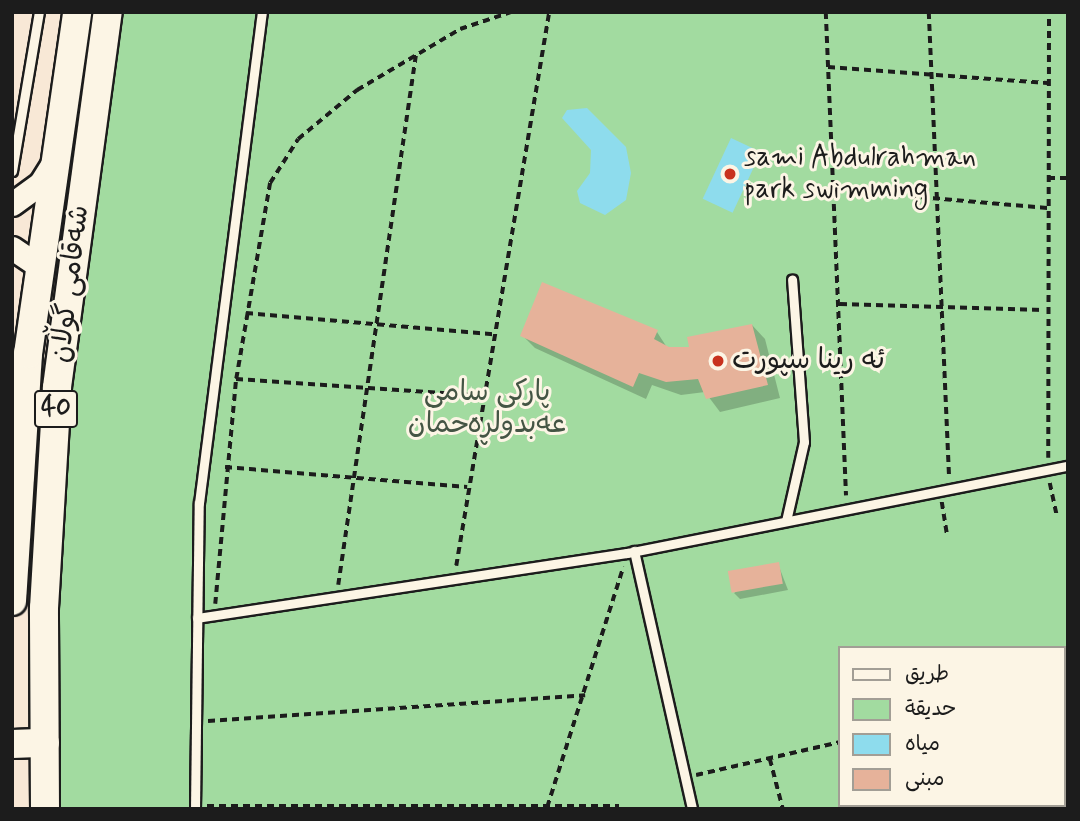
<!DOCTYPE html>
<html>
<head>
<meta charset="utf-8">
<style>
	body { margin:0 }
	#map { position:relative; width:1080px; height:821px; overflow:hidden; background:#f8e8d6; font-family:Mynerve,"Playpen Sans Arabic",sans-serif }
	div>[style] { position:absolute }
	.green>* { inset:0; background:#a2dba0 }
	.water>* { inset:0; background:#8edced; transform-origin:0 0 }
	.shadow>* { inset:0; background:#0003; transform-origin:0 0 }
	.building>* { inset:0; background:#e6b29a; transform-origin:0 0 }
	.path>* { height:3.5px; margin-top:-1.75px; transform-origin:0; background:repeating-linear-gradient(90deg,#1c1c1c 0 7px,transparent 0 12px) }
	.roads { filter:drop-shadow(2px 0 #1c1c1c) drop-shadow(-2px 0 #1c1c1c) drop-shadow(0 2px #1c1c1c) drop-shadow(0 -2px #1c1c1c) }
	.service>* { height:9px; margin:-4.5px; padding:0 4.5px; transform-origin:4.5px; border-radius:4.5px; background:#fcf5e5 }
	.tertiary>* { height:23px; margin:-11.5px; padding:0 11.5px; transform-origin:11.5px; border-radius:11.5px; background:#fcf5e5 }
	.primary>* { height:28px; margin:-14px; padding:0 14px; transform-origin:14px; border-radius:14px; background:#fcf5e5 }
	.dots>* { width:19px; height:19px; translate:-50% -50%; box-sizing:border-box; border:4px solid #fcf5e5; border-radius:50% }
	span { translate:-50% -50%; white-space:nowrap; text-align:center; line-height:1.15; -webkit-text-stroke:6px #fcf5e5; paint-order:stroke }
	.shield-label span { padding:2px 5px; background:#fcf5e5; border:2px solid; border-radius:5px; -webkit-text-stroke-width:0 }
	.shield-label { font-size:26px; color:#1c1c1c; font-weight:700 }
	.poi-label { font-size:28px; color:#1c1c1c }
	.left { translate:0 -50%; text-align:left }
	.street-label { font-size:28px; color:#1c1c1c }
	.park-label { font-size:28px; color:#454 }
	.frame { position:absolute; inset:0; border:14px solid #1c1c1c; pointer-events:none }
	.legend { position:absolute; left:838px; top:646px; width:228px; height:161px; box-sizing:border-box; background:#fcf5e5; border:2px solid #a29e95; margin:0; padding:9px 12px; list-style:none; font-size:21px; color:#1c1c1c }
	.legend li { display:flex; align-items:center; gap:14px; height:35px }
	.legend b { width:35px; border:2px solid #a29e95 }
</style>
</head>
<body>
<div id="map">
	<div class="green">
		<div style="clip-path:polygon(evenodd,109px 12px,1068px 12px,1068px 809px,57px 809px,57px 387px,109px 12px,840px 648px,1064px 648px,1064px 805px,840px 805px,840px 648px)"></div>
	</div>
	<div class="water">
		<div style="clip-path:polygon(587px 108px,626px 147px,631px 173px,626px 200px,605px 215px,580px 203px,577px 191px,590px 173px,591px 150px,562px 118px,567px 110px)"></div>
		<div style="left:731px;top:138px;width:33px;height:67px;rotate:25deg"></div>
	</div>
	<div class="shadow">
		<div style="clip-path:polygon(752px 325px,765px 339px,780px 398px,720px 412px,705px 392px,681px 395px,652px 385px,646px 399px,535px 348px,522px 335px,657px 332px,668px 349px,692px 349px)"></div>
		<div style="clip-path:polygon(778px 564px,788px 590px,740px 599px,734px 593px)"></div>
		<div style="left:940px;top:805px;width:81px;height:4px"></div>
	</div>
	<div class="building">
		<div style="clip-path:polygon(542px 282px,658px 330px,654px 339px,669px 347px,689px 347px,687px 337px,752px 324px,768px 385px,706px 399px,698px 379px,666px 382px,639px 373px,633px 387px,520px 336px)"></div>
		<div style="left:779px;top:562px;width:22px;height:52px;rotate:80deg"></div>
		<div style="left:938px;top:805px;width:74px;height:4px"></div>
	</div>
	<div class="path">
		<div style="left:677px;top:12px;width:1px"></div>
		<div style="left:826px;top:12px;width:484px;rotate:87.6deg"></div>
		<div style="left:929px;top:12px;width:463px;rotate:87.5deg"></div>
		<div style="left:828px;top:67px;width:220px;rotate:4.2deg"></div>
		<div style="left:1048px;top:178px;width:20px"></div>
		<div style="left:837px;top:190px;width:211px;rotate:4.9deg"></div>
		<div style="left:840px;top:304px;width:204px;rotate:1.7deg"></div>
		<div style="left:246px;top:313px;width:248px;rotate:4.9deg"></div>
		<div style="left:236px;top:379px;width:248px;rotate:3.9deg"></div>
		<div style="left:1048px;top:458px;width:446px;rotate:-89.9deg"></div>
		<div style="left:225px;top:467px;width:243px;rotate:4.7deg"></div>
		<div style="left:1050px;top:483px;width:34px;rotate:78deg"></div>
		<div style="left:942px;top:502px;width:33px;rotate:81deg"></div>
		<div style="left:456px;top:566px;width:562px;rotate:-80.47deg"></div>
		<div style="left:338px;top:585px;width:538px;rotate:-81.66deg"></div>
		<div style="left:215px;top:604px;width:226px;rotate:-84.7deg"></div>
		<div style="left:236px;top:379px;width:199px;rotate:-80.2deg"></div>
		<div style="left:270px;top:183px;width:52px;rotate:-57.5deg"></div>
		<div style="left:298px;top:139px;width:77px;rotate:-39.7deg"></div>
		<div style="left:357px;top:90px;width:120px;rotate:-30.6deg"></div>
		<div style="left:460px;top:29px;width:54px;rotate:-18.4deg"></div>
		<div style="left:1064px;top:691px;width:4px"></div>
		<div style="left:208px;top:721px;width:378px;rotate:-3.9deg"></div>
		<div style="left:770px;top:759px;width:52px;rotate:75.4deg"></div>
		<div style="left:696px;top:775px;width:148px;rotate:-12.9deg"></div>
		<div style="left:1064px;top:790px;width:4px;rotate:-14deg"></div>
		<div style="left:874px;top:805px;width:4px;rotate:90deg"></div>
		<div style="left:1016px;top:805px;width:4px;rotate:76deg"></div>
		<div style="left:207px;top:806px;width:412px"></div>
		<div style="left:547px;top:807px;width:252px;rotate:-72.4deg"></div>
	</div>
	<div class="roads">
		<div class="service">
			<div style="left:12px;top:171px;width:161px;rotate:-80.4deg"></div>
			<div style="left:786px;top:521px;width:81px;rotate:-77.2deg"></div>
			<div style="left:804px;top:442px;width:163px;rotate:-94.2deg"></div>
			<div style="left:634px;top:551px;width:264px;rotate:77.3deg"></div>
			<div style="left:197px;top:618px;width:435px;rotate:-8.6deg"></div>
			<div style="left:627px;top:553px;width:449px;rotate:-11.2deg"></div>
			<div style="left:195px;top:809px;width:306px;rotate:-89.3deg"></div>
			<div style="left:199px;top:503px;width:495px;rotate:-82.7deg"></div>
		</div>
		<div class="tertiary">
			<div style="left:12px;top:204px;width:34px;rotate:-36deg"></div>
			<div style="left:40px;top:184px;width:28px;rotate:-58deg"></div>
			<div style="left:12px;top:248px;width:34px;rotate:34deg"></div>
		</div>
		<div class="primary">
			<div style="left:12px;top:601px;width:248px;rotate:-86.3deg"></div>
			<div style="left:28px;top:354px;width:345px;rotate:-81.8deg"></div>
			<div style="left:12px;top:744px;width:33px;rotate:-2deg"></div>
			<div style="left:45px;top:809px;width:201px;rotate:-90.3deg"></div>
			<div style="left:44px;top:608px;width:221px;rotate:-86.6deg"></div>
			<div style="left:57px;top:387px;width:378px;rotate:-82.3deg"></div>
		</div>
	</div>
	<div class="dots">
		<div style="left:730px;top:174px;background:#c8321e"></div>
		<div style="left:718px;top:361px;background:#c8321e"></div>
	</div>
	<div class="shield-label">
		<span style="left:56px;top:409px">40</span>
	</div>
	<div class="poi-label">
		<span class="left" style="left:744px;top:174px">sami Abdulrahman<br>park swimming</span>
		<span class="left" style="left:732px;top:361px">ئه رينا سپورت</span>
	</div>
	<div class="street-label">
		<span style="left:71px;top:284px;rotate:-83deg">شەقامی گوڵان</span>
	</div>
	<div class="park-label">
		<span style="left:487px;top:409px">پارکی سامی<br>عەبدولڕەحمان</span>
	</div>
	<div class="frame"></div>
	<ul class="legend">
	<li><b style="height:9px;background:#fcf5e5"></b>طريق</li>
	<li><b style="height:19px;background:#a2dba0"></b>حديقة</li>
	<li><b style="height:19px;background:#8edced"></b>مياه</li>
	<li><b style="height:19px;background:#e6b29a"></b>مبنى</li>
	</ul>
</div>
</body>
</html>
